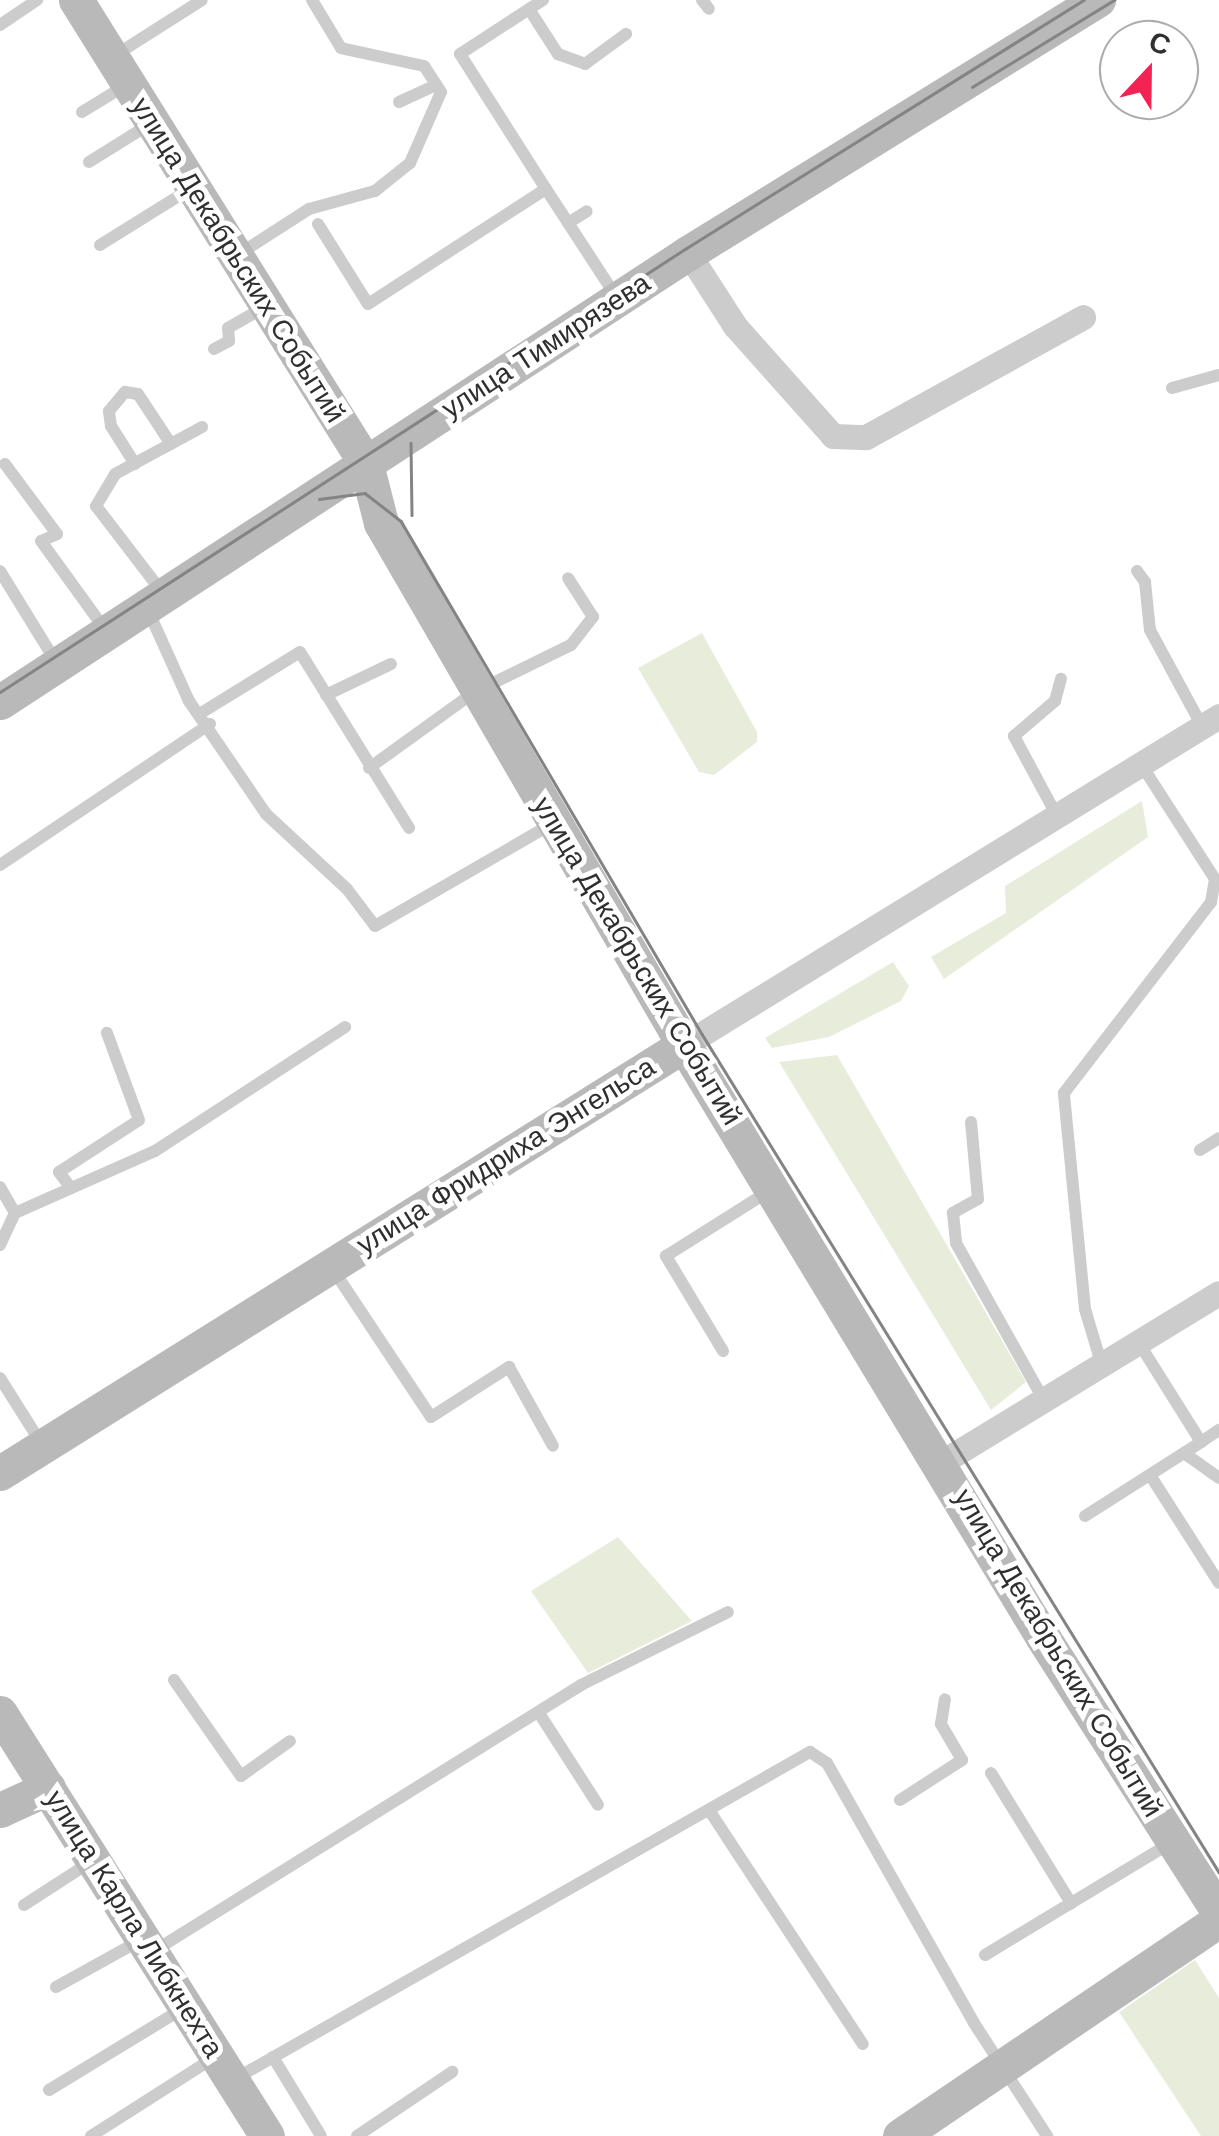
<!DOCTYPE html>
<html>
<head>
<meta charset="utf-8">
<style>
	body { margin:0 }
	#map { position:relative; width:1219px; height:2136px; overflow:hidden; background:#fff; font-family:"Work Sans",sans-serif }
	div>[style] { position:absolute }
	.green>* { inset:0; background:#e8eddb }
	.lane>* { height:12px; margin:-6px; padding:0 6px; transform-origin:6px; border-radius:6px; background:#ccc }
	.street>* { height:25px; margin:-12.5px; padding:0 12.5px; transform-origin:12.5px; border-radius:12.5px; background:#ccc }
	.secondary>* { height:35px; margin:-17.5px; padding:0 17.5px; transform-origin:17.5px; border-radius:17.5px; background:#b9b9b9 }
	.tram>* { height:2.5px; margin:-1.25px; padding:0 1.25px; transform-origin:1.25px; border-radius:1.25px; background:#848484 }
	span { translate:-50% -50%; white-space:nowrap; text-align:center; line-height:1.15; -webkit-text-stroke:10px #fff; paint-order:stroke }
	.street-label { font-size:28px; color:#2f2f2f }
	.north { position:absolute; left:1099px; top:20px; width:100px; height:100px; box-sizing:border-box; background:#fff; border:2px solid #acacac; border-radius:50%; rotate:22deg; font-size:28px; font-weight:700; line-height:40px; text-align:center; color:#2f2f2f }
	.north::after { content:''; display:block; margin:auto; width:35px; height:45px; background:#f32353; clip-path:polygon(50% 0,100% 100%,50% 72%,0 100%) }
</style>
</head>
<body>
<div id="map">
	<div class="green">
		<div style="clip-path:polygon(702px 633px,757px 732px,757px 742px,714px 775px,699px 772px,638px 668px)"></div>
		<div style="clip-path:polygon(1142px 801px,1148px 837px,944px 979px,931px 957px,1006px 913px,1005px 886px)"></div>
		<div style="clip-path:polygon(893px 962px,909px 986px,901px 1001px,829px 1037px,772px 1048px,765px 1038px)"></div>
		<div style="clip-path:polygon(837px 1055px,1026px 1382px,991px 1410px,779px 1062px)"></div>
		<div style="clip-path:polygon(618px 1537px,692px 1621px,588px 1673px,531px 1591px)"></div>
		<div style="clip-path:polygon(1195px 1960px,1219px 1998px,1219px 2136px,1201px 2136px,1119px 2012px)"></div>
	</div>
	<div class="lane">
		<div style="left:543px;top:0;width:99px;rotate:147deg"></div>
		<div style="left:460px;top:54px;width:160px;rotate:57.5deg"></div>
		<div style="left:702px;top:0;width:11px;rotate:52deg"></div>
		<div style="left:529px;top:9px;width:54px;rotate:57.2deg"></div>
		<div style="left:558px;top:54px;width:29px;rotate:20deg"></div>
		<div style="left:585px;top:64px;width:51px;rotate:-36.2deg"></div>
		<div style="left:0;top:25px;width:45px;rotate:-34deg"></div>
		<div style="left:114px;top:56px;width:104px;rotate:-32.5deg"></div>
		<div style="left:399px;top:102px;width:41px;rotate:-24.7deg"></div>
		<div style="left:82px;top:112px;width:52px;rotate:-31.5deg"></div>
		<div style="left:89px;top:162px;width:72px;rotate:-31.9deg"></div>
		<div style="left:568px;top:223px;width:22px;rotate:-32deg"></div>
		<div style="left:318px;top:224px;width:94px;rotate:58deg"></div>
		<div style="left:368px;top:304px;width:212px;rotate:-32.9deg"></div>
		<div style="left:546px;top:189px;width:130px;rotate:56.9deg"></div>
		<div style="left:100px;top:245px;width:106px;rotate:-31.9deg"></div>
		<div style="left:236px;top:256px;width:87px;rotate:-32.8deg"></div>
		<div style="left:309px;top:209px;width:68px;rotate:-15.3deg"></div>
		<div style="left:375px;top:191px;width:45px;rotate:-38.7deg"></div>
		<div style="left:410px;top:163px;width:77px;rotate:-66.4deg"></div>
		<div style="left:441px;top:92px;width:31px;rotate:-123deg"></div>
		<div style="left:424px;top:66px;width:85px;rotate:-167.8deg"></div>
		<div style="left:341px;top:48px;width:56px;rotate:-121.1deg"></div>
		<div style="left:214px;top:349px;width:17px;rotate:-28deg"></div>
		<div style="left:229px;top:341px;width:13px;rotate:-94deg"></div>
		<div style="left:228px;top:328px;width:40px;rotate:-29.7deg"></div>
		<div style="left:1172px;top:388px;width:49px;rotate:-15.5deg"></div>
		<div style="left:5px;top:464px;width:87px;rotate:53.4deg"></div>
		<div style="left:57px;top:534px;width:17px;rotate:156deg"></div>
		<div style="left:41px;top:541px;width:107px;rotate:54.1deg"></div>
		<div style="left:135px;top:464px;width:45px;rotate:-122.3deg"></div>
		<div style="left:111px;top:426px;width:15px;rotate:-98deg"></div>
		<div style="left:109px;top:411px;width:25px;rotate:-50deg"></div>
		<div style="left:125px;top:392px;width:13px;rotate:9deg"></div>
		<div style="left:138px;top:394px;width:60px;rotate:56.6deg"></div>
		<div style="left:0;top:571px;width:107px;rotate:58.4deg"></div>
		<div style="left:1137px;top:571px;width:14px;rotate:54deg"></div>
		<div style="left:1145px;top:582px;width:48px;rotate:84.1deg"></div>
		<div style="left:1150px;top:630px;width:109px;rotate:61.6deg"></div>
		<div style="left:162px;top:592px;width:108px;rotate:-127.5deg"></div>
		<div style="left:96px;top:506px;width:37px;rotate:-59deg"></div>
		<div style="left:115px;top:474px;width:99px;rotate:-28.4deg"></div>
		<div style="left:147px;top:608px;width:102px;rotate:65.7deg"></div>
		<div style="left:189px;top:701px;width:137px;rotate:55.7deg"></div>
		<div style="left:266px;top:814px;width:110px;rotate:42.8deg"></div>
		<div style="left:347px;top:889px;width:46px;rotate:52.9deg"></div>
		<div style="left:375px;top:926px;width:204px;rotate:-30deg"></div>
		<div style="left:481px;top:689px;width:100px;rotate:-26.1deg"></div>
		<div style="left:571px;top:645px;width:36px;rotate:-52deg"></div>
		<div style="left:593px;top:617px;width:46px;rotate:-122.7deg"></div>
		<div style="left:326px;top:695px;width:72px;rotate:-25.5deg"></div>
		<div style="left:201px;top:713px;width:116px;rotate:-31.6deg"></div>
		<div style="left:300px;top:652px;width:207px;rotate:58.2deg"></div>
		<div style="left:369px;top:768px;width:120px;rotate:-35.8deg"></div>
		<div style="left:466px;top:698px;width:12px;rotate:14deg"></div>
		<div style="left:1057px;top:816px;width:91px;rotate:-118.3deg"></div>
		<div style="left:1014px;top:736px;width:54px;rotate:-40.5deg"></div>
		<div style="left:1055px;top:701px;width:23px;rotate:-75deg"></div>
		<div style="left:0;top:865px;width:253px;rotate:-33.9deg"></div>
		<div style="left:971px;top:1122px;width:77px;rotate:84.8deg"></div>
		<div style="left:978px;top:1199px;width:29px;rotate:151deg"></div>
		<div style="left:953px;top:1213px;width:30px;rotate:84deg"></div>
		<div style="left:956px;top:1243px;width:182px;rotate:60.8deg"></div>
		<div style="left:1200px;top:1150px;width:22px;rotate:-32deg"></div>
		<div style="left:0;top:1187px;width:30px;rotate:60deg"></div>
		<div style="left:15px;top:1213px;width:153px;rotate:-23.9deg"></div>
		<div style="left:155px;top:1151px;width:227px;rotate:-33.1deg"></div>
		<div style="left:71px;top:1188px;width:20px;rotate:-127deg"></div>
		<div style="left:59px;top:1172px;width:95px;rotate:-33deg"></div>
		<div style="left:139px;top:1120px;width:93px;rotate:-110.2deg"></div>
		<div style="left:0;top:1245px;width:35px;rotate:-65deg"></div>
		<div style="left:332px;top:1268px;width:179px;rotate:56.4deg"></div>
		<div style="left:431px;top:1417px;width:93px;rotate:-32.7deg"></div>
		<div style="left:509px;top:1367px;width:90px;rotate:60.9deg"></div>
		<div style="left:723px;top:1351px;width:111px;rotate:-121deg"></div>
		<div style="left:666px;top:1256px;width:109px;rotate:-32.2deg"></div>
		<div style="left:1102px;top:1366px;width:59px;rotate:-106.6deg"></div>
		<div style="left:1085px;top:1309px;width:217px;rotate:-95.6deg"></div>
		<div style="left:1064px;top:1093px;width:241px;rotate:-52.4deg"></div>
		<div style="left:1211px;top:902px;width:23px;rotate:-80deg"></div>
		<div style="left:1215px;top:879px;width:137px;rotate:-122.8deg"></div>
		<div style="left:0;top:1378px;width:77px;rotate:57.8deg"></div>
		<div style="left:1201px;top:1442px;width:22px;rotate:-34deg"></div>
		<div style="left:1184px;top:1453px;width:43px;rotate:35.5deg"></div>
		<div style="left:1150px;top:1475px;width:128px;rotate:57.4deg"></div>
		<div style="left:1085px;top:1516px;width:138px;rotate:-32.5deg"></div>
		<div style="left:1201px;top:1442px;width:117px;rotate:-122.1deg"></div>
		<div style="left:174px;top:1680px;width:117px;rotate:55.1deg"></div>
		<div style="left:241px;top:1776px;width:60px;rotate:-35.5deg"></div>
		<div style="left:539px;top:1713px;width:109px;rotate:57.3deg"></div>
		<div style="left:991px;top:1773px;width:153px;rotate:58.4deg"></div>
		<div style="left:900px;top:1800px;width:74px;rotate:-32.8deg"></div>
		<div style="left:962px;top:1760px;width:42px;rotate:-120.3deg"></div>
		<div style="left:941px;top:1724px;width:25px;rotate:-81deg"></div>
		<div style="left:709px;top:1810px;width:280px;rotate:56.7deg"></div>
		<div style="left:24px;top:1905px;width:81px;rotate:-32.9deg"></div>
		<div style="left:154px;top:1951px;width:503px;rotate:-31.92deg"></div>
		<div style="left:581px;top:1685px;width:164px;rotate:-26.4deg"></div>
		<div style="left:985px;top:1955px;width:217px;rotate:-31.1deg"></div>
		<div style="left:56px;top:1987px;width:97px;rotate:-28.9deg"></div>
		<div style="left:273px;top:2057px;width:92px;rotate:58.7deg"></div>
		<div style="left:233px;top:2080px;width:664px;rotate:-29.62deg"></div>
		<div style="left:810px;top:1752px;width:20px;rotate:33deg"></div>
		<div style="left:827px;top:1763px;width:299px;rotate:60.5deg"></div>
		<div style="left:974px;top:2023px;width:135px;rotate:57.1deg"></div>
		<div style="left:49px;top:2090px;width:158px;rotate:-31.3deg"></div>
		<div style="left:91px;top:2136px;width:147px;rotate:-32.5deg"></div>
		<div style="left:357px;top:2136px;width:115px;rotate:-34deg"></div>
	</div>
	<div class="street">
		<div style="left:688px;top:253px;width:87px;rotate:57.2deg"></div>
		<div style="left:735px;top:326px;width:147px;rotate:48.3deg"></div>
		<div style="left:833px;top:436px;width:33px;rotate:2deg"></div>
		<div style="left:866px;top:437px;width:248px;rotate:-28.9deg"></div>
		<div style="left:684px;top:1045px;width:628px;rotate:-31.59deg"></div>
		<div style="left:942px;top:1462px;width:324px;rotate:-31.4deg"></div>
	</div>
	<div class="secondary">
		<div style="left:76px;top:0;width:547px;rotate:57.99deg"></div>
		<div style="left:366px;top:464px;width:61px;rotate:75.7deg"></div>
		<div style="left:381px;top:523px;width:604px;rotate:59.87deg"></div>
		<div style="left:684px;top:1045px;width:691px;rotate:58.79deg"></div>
		<div style="left:1042px;top:1636px;width:329px;rotate:57.4deg"></div>
		<div style="left:0;top:702px;width:822px;rotate:-33.13deg"></div>
		<div style="left:688px;top:253px;width:482px;rotate:-31.7deg"></div>
		<div style="left:0;top:1473px;width:807px;rotate:-32.04deg"></div>
		<div style="left:0;top:1713px;width:500px;rotate:57.74deg"></div>
		<div style="left:0;top:1810px;width:53px;rotate:-24.6deg"></div>
		<div style="left:900px;top:2136px;width:385px;rotate:-34.1deg"></div>
	</div>
	<div class="tram">
		<div style="left:972px;top:87px;width:167px;rotate:-31.5deg"></div>
		<div style="left:411px;top:443px;width:72px;rotate:89.2deg"></div>
		<div style="left:319px;top:499px;width:46px;rotate:-7.4deg"></div>
		<div style="left:365px;top:493px;width:46px;rotate:37.9deg"></div>
		<div style="left:401px;top:521px;width:595px;rotate:59.6deg"></div>
		<div style="left:702px;top:1034px;width:985px;rotate:58.33deg"></div>
		<div style="left:0;top:692px;width:816px;rotate:-32.89deg"></div>
		<div style="left:685px;top:249px;width:470px;rotate:-32deg"></div>
	</div>
	<div class="street-label">
		<span style="left:238px;top:260px;rotate:58deg">улица Декабрьских Событий</span>
		<span style="left:546px;top:346px;rotate:-33deg">улица Тимирязева</span>
		<span style="left:637px;top:961px;rotate:59deg">улица Декабрьских Событий</span>
		<span style="left:506px;top:1156px;rotate:-32deg">улица Фридриха Энгельса</span>
		<span style="left:1058px;top:1653px;rotate:59deg">улица Декабрьских Событий</span>
		<span style="left:134px;top:1924px;rotate:58deg">улица Карла Либкнехта</span>
	</div>
	<div class="north">С</div>
</div>
</body>
</html>
